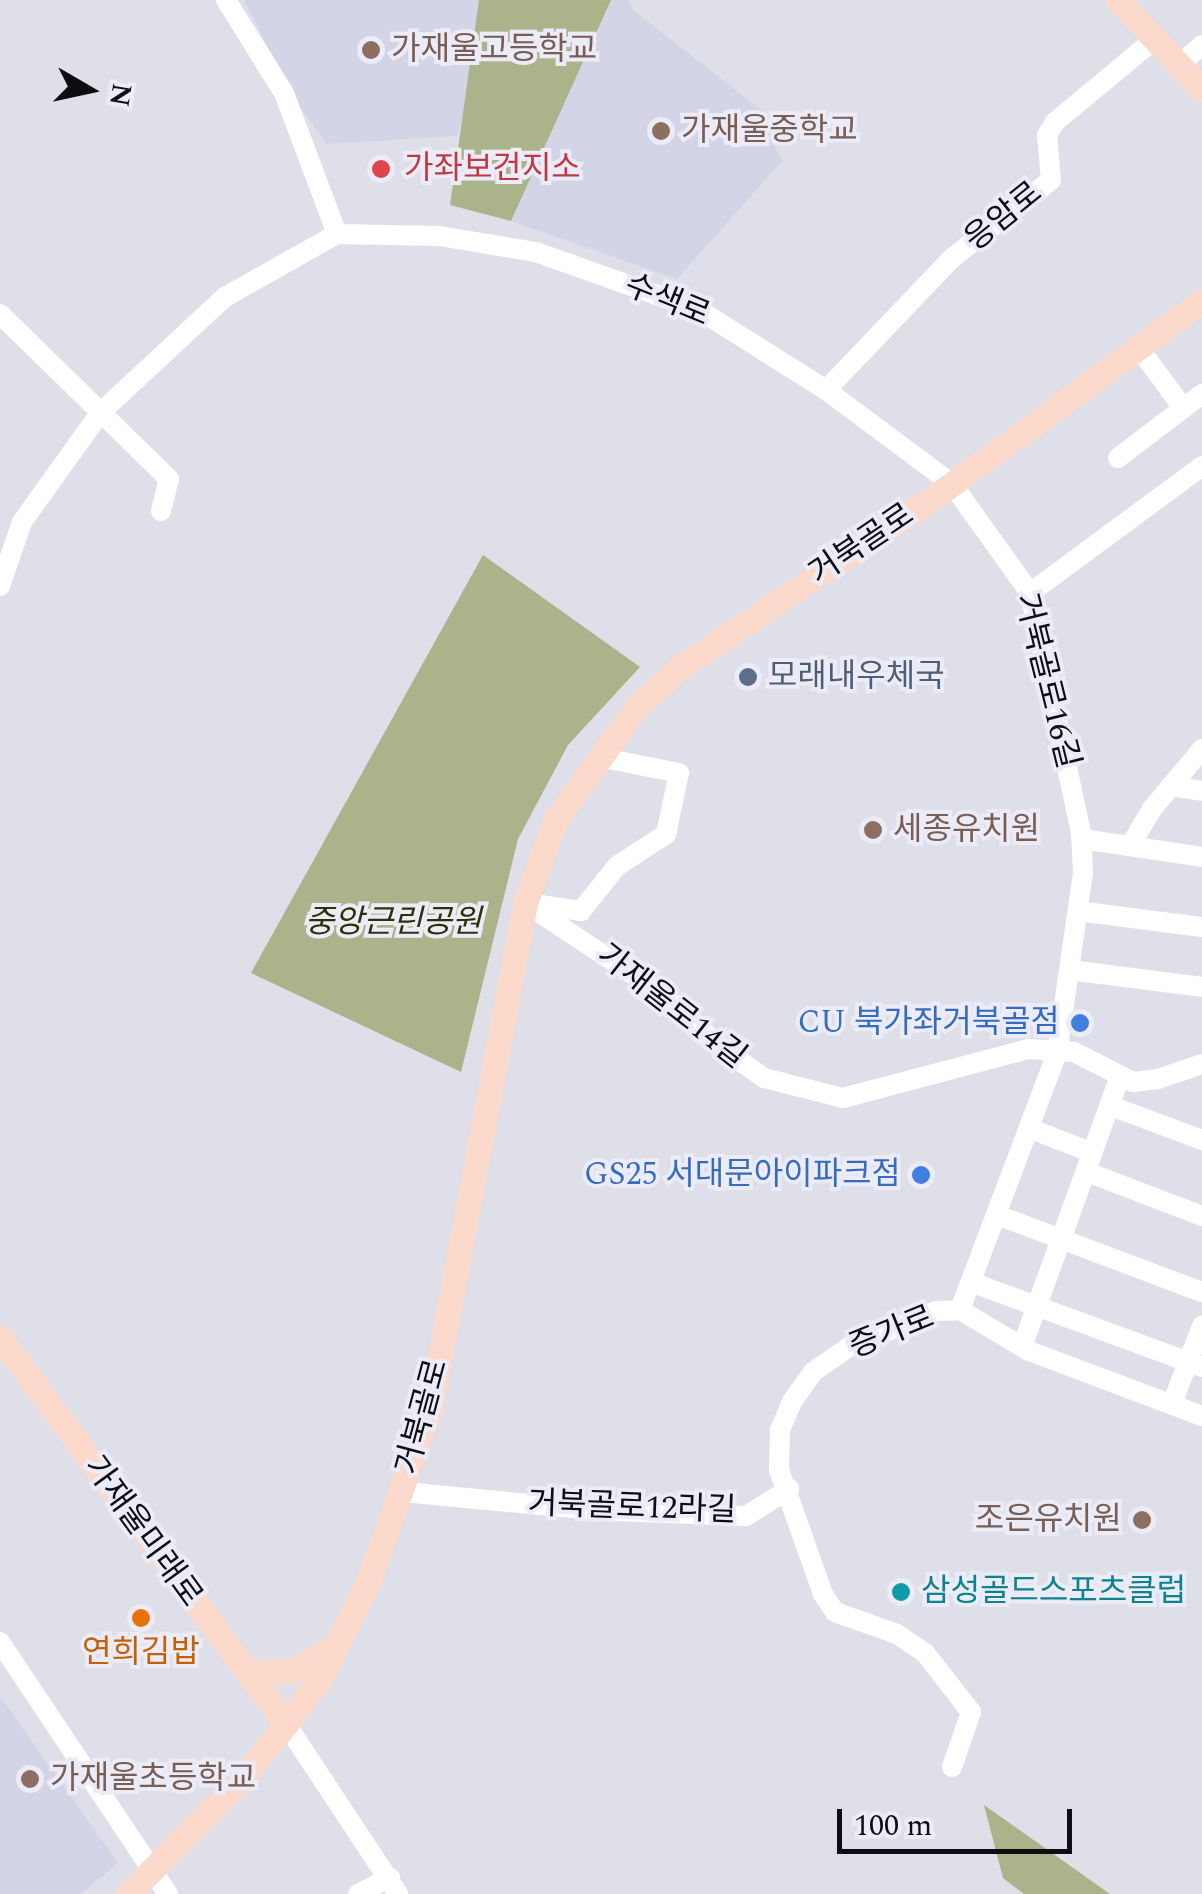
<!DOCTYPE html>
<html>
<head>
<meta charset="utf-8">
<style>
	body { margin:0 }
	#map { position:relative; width:1202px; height:1894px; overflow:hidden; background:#dfdfea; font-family:Spectral,"Noto Sans KR",serif }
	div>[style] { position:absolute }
	.built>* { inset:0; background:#d3d4e6 }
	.green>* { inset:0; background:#aab389 }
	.minor>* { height:20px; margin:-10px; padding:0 10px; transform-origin:10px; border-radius:10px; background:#fff }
	.major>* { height:25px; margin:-12.5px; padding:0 12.5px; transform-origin:12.5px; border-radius:12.5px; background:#fbdacb }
	.dots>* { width:28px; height:28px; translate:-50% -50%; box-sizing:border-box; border:5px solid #ececf8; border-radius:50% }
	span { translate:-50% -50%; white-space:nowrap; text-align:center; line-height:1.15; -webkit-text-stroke:8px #ececf8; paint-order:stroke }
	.education-label { font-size:32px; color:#785e54 }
	.left { translate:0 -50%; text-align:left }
	.right { translate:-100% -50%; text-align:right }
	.health-label { font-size:32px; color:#be3a42 }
	.street-label { font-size:32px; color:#0e0e12 }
	.service-label { font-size:32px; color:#4e5e75 }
	.park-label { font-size:32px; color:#2b3205; font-style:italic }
	.shop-label { font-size:32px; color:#366cbe }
	.culture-label { font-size:32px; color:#0d838f }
	.food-label { font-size:32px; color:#c56008 }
	.north { position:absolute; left:40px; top:40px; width:100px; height:100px; -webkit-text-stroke:8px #ececf8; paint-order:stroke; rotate:99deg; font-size:28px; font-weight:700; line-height:40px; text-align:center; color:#0e0e12 }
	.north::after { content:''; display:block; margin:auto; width:35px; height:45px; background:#0e0e12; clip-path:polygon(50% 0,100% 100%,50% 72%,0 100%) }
	.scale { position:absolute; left:837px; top:1809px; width:235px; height:45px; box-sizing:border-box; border:5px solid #0e0e12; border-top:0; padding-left:12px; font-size:30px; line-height:35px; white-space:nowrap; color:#0e0e12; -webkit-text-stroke:8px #ececf8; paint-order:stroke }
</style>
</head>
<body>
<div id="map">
	<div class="built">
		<div style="clip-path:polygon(244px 0,479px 0,466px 108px,457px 136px,326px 144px,295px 100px)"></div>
		<div style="clip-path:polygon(611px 0,628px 0,632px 9px,770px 117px,773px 145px,783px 160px,677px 279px,511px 221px)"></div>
		<div style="clip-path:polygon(0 1696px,118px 1863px,81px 1894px,0 1894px)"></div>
	</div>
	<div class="green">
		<div style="clip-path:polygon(479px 0,611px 0,511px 221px,450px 205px)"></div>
		<div style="clip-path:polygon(483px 555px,640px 667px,568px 745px,518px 839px,461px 1072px,251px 973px)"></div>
		<div style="clip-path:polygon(984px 1805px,1110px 1894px,1024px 1894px,1003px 1878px)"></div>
	</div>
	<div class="minor">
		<div style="left:226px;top:0;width:110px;rotate:58.1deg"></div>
		<div style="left:284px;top:93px;width:151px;rotate:69.4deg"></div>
		<div style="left:1179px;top:65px;width:30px;rotate:-41deg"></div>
		<div style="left:0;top:314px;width:236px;rotate:44.3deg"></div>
		<div style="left:169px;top:479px;width:33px;rotate:104deg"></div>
		<div style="left:1139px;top:348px;width:74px;rotate:53.7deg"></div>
		<div style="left:826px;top:390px;width:181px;rotate:-46.3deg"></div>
		<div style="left:951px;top:259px;width:127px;rotate:-38.3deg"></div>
		<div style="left:1051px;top:180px;width:45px;rotate:-95.1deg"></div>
		<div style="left:1047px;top:135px;width:15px;rotate:-58deg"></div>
		<div style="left:1055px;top:122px;width:130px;rotate:-39.7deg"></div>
		<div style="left:1118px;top:458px;width:106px;rotate:-37.3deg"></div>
		<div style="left:0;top:586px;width:68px;rotate:-71deg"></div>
		<div style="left:22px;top:522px;width:134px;rotate:-54.4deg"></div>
		<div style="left:100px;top:413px;width:171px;rotate:-42.9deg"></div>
		<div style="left:225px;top:297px;width:129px;rotate:-29.4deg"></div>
		<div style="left:337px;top:234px;width:102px;rotate:1.1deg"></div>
		<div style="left:439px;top:236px;width:98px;rotate:9.4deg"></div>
		<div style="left:536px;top:252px;width:173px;rotate:19.6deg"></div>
		<div style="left:699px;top:310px;width:150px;rotate:32.2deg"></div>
		<div style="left:826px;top:390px;width:157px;rotate:36.7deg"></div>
		<div style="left:952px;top:484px;width:134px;rotate:54.4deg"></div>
		<div style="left:1030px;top:593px;width:244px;rotate:78deg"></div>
		<div style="left:1081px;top:832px;width:41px;rotate:87.2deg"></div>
		<div style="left:1083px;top:873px;width:182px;rotate:98.2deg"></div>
		<div style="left:1057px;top:1053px;width:275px;rotate:110.7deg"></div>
		<div style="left:1030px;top:593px;width:214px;rotate:-36.4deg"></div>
		<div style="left:1171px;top:786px;width:31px;rotate:9deg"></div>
		<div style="left:1082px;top:839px;width:121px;rotate:8.5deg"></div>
		<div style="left:1130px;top:846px;width:43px;rotate:-59.3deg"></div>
		<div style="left:1152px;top:809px;width:78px;rotate:-50.2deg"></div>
		<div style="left:525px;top:903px;width:163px;rotate:33.5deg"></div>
		<div style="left:661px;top:993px;width:79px;rotate:42.4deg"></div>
		<div style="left:719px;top:1046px;width:55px;rotate:35.4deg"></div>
		<div style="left:764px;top:1078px;width:81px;rotate:14.2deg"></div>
		<div style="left:843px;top:1098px;width:192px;rotate:-14.8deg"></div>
		<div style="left:1029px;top:1049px;width:45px;rotate:3.8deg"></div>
		<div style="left:1074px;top:1052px;width:66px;rotate:27deg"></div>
		<div style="left:1133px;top:1082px;width:25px;rotate:-7deg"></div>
		<div style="left:1158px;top:1079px;width:46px;rotate:-18.8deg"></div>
		<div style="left:534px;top:904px;width:48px;rotate:8.5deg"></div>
		<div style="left:581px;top:911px;width:58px;rotate:-51.3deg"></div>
		<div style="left:617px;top:866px;width:59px;rotate:-33.1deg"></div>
		<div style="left:666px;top:834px;width:62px;rotate:-78deg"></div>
		<div style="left:679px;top:773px;width:82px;rotate:-168.7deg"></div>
		<div style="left:1078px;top:911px;width:125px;rotate:7.4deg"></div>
		<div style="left:1070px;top:970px;width:133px;rotate:7.3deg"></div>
		<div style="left:1111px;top:1106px;width:97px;rotate:20.5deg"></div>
		<div style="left:1031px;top:1129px;width:66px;rotate:21.2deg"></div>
		<div style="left:1087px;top:1172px;width:123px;rotate:20.9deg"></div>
		<div style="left:997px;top:1215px;width:219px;rotate:20.6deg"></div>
		<div style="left:971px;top:1282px;width:246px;rotate:20.2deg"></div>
		<div style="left:1022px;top:1347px;width:288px;rotate:-70.1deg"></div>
		<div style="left:1172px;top:1404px;width:84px;rotate:-69deg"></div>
		<div style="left:403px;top:1492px;width:190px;rotate:5.4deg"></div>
		<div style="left:592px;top:1510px;width:154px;rotate:2.2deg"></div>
		<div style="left:746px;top:1516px;width:51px;rotate:-32.1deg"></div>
		<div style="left:0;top:1642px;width:303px;rotate:56.3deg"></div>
		<div style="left:286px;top:1724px;width:204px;rotate:56.6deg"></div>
		<div style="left:952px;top:1767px;width:58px;rotate:-70.9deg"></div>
		<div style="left:971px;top:1712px;width:75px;rotate:-127.9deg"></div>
		<div style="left:925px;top:1653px;width:34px;rotate:-146deg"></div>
		<div style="left:897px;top:1634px;width:66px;rotate:-160.5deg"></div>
		<div style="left:835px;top:1612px;width:22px;rotate:-124deg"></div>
		<div style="left:823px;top:1594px;width:132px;rotate:-109.5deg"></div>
		<div style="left:779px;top:1470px;width:40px;rotate:-88.6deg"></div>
		<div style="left:780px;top:1430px;width:33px;rotate:-67deg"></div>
		<div style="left:793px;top:1400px;width:34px;rotate:-54deg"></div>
		<div style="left:813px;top:1372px;width:44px;rotate:-34.8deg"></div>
		<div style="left:849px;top:1347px;width:94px;rotate:-22.5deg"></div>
		<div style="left:936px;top:1311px;width:24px;rotate:-2deg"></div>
		<div style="left:960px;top:1310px;width:80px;rotate:30.7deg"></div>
		<div style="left:1029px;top:1351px;width:185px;rotate:20.6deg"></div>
		<div style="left:358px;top:1894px;width:36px;rotate:-27deg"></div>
	</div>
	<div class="major">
		<div style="left:1118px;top:0;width:122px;rotate:46.7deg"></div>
		<div style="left:0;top:1338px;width:480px;rotate:53.5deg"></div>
		<div style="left:250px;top:1673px;width:42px;rotate:-2.7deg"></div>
		<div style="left:292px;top:1671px;width:51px;rotate:-29.6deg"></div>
		<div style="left:128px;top:1894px;width:158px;rotate:-45.3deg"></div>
		<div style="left:239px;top:1782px;width:75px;rotate:-51deg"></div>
		<div style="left:286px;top:1724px;width:56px;rotate:-52.9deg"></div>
		<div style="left:320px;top:1679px;width:108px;rotate:-63.7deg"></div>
		<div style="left:368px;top:1582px;width:184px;rotate:-70.3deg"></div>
		<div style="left:430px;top:1409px;width:515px;rotate:-79.37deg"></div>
		<div style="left:525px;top:903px;width:87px;rotate:-69.9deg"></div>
		<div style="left:555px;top:821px;width:138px;rotate:-54.5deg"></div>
		<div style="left:635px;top:709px;width:60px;rotate:-43deg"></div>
		<div style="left:679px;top:668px;width:302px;rotate:-33.8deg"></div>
		<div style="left:930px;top:500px;width:337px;rotate:-36.2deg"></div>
	</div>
	<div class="dots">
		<div style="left:371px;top:50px;background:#8d6e63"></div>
		<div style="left:661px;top:131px;background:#8d6e63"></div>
		<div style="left:381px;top:169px;background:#e0444e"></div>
		<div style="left:748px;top:677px;background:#5c6f8a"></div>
		<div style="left:873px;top:830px;background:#8d6e63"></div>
		<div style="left:1080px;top:1023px;background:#3f7fe0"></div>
		<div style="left:921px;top:1175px;background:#3f7fe0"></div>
		<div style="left:1142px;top:1520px;background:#8d6e63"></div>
		<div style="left:901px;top:1592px;background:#0f9aa8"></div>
		<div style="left:141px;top:1618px;background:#e8710a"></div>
		<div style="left:30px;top:1779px;background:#8d6e63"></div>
	</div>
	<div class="education-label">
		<span class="left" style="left:391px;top:50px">가재울고등학교</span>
		<span class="left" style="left:681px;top:131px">가재울중학교</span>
		<span class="left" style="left:893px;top:830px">세종유치원</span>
		<span class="right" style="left:1122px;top:1520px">조은유치원</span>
		<span class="left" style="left:50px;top:1779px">가재울초등학교</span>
	</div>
	<div class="health-label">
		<span class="left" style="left:404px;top:169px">가좌보건지소</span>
	</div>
	<div class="street-label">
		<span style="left:1004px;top:217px;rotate:-39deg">응암로</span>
		<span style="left:667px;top:301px;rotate:22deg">수색로</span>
		<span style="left:862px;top:545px;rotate:-34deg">거북골로</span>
		<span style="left:1046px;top:681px;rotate:76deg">거북골로16길</span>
		<span style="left:671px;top:1007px;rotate:38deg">가재울로14길</span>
		<span style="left:892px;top:1333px;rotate:-22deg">증가로</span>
		<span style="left:423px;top:1417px;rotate:-75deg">거북골로</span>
		<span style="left:632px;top:1508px;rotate:2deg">거북골로12라길</span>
		<span style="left:142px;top:1532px;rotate:54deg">가재울미래로</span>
	</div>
	<div class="service-label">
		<span class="left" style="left:768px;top:677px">모래내우체국</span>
	</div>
	<div class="park-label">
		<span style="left:393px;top:923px">중앙근린공원</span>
	</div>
	<div class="shop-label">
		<span class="right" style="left:1060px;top:1023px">CU 북가좌거북골점</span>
		<span class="right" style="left:901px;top:1175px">GS25 서대문아이파크점</span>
	</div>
	<div class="culture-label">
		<span class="left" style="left:921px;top:1592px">삼성골드스포츠클럽</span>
	</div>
	<div class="food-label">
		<span style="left:141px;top:1653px">연희김밥</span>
	</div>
	<div class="north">N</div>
	<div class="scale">100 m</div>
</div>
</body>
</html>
